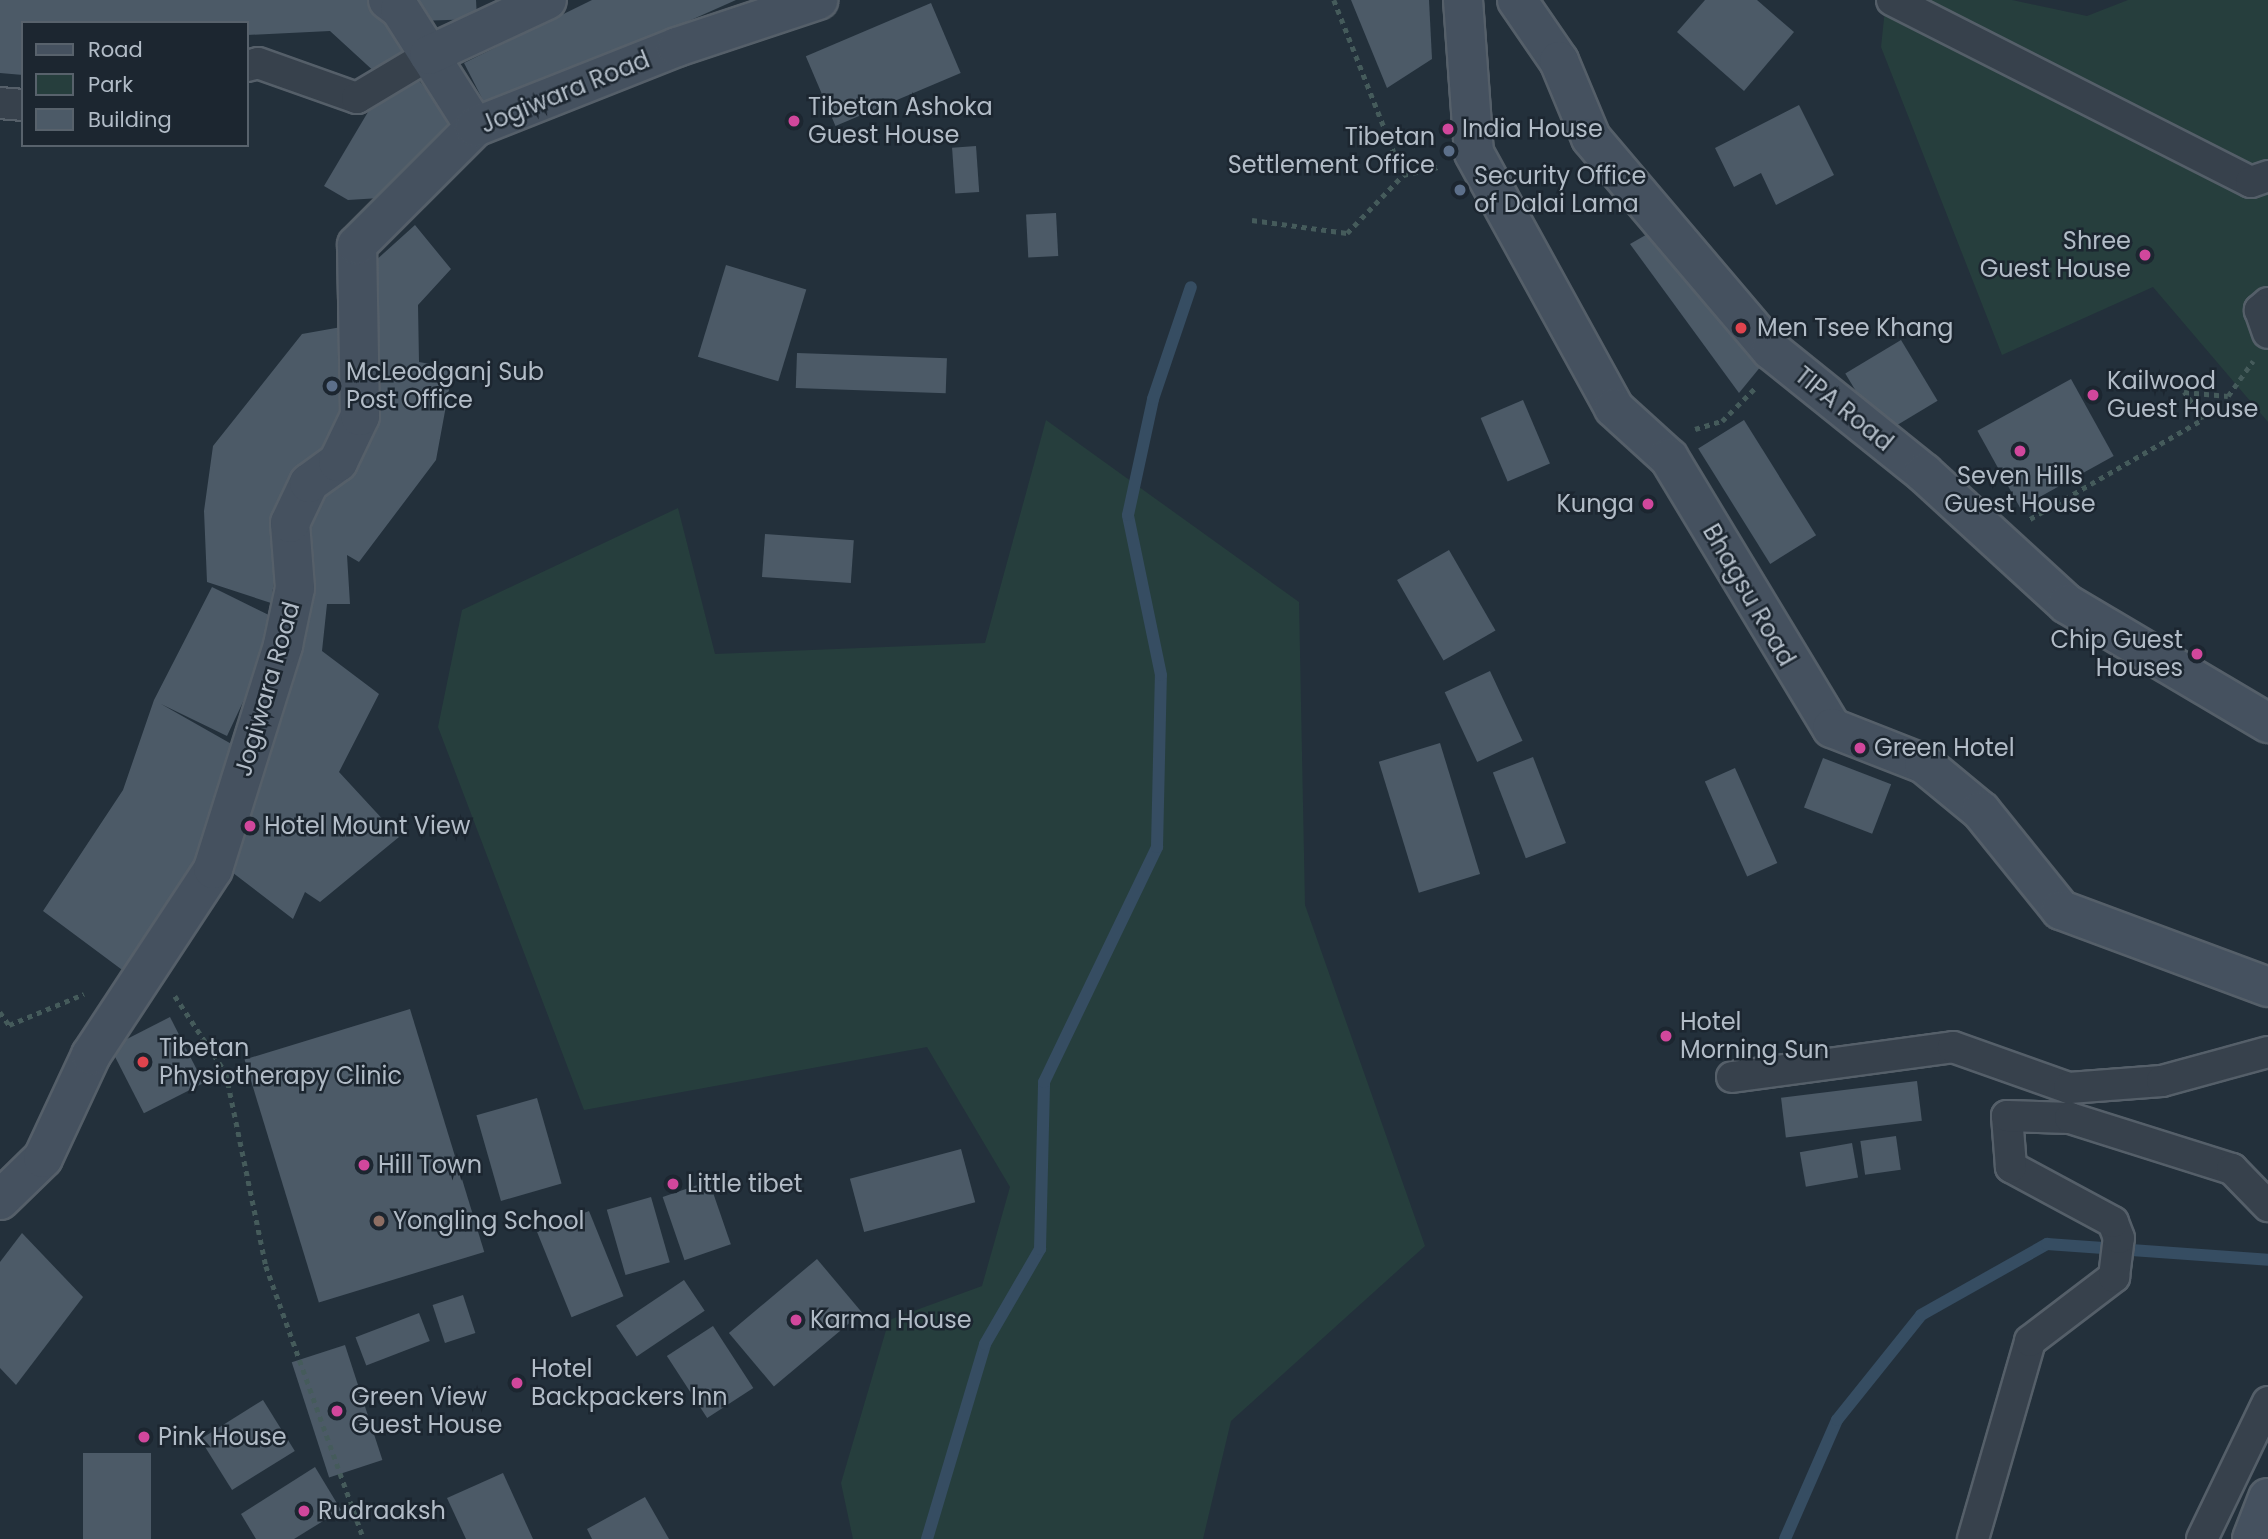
<!DOCTYPE html>
<html>
<head>
<meta charset="utf-8">
<style>
	body { margin:0 }
	#map { position:relative; width:2268px; height:1539px; overflow:hidden; background:#23303b; font-family:Poppins,sans-serif }
	div>[style] { position:absolute }
	.green>* { inset:0; background:#263e3d }
	.stream>* { height:12px; margin:-6px; padding:0 6px; transform-origin:6px; border-radius:6px; background:#364d62 }
	.building>* { inset:0; background:#4c5a67; transform-origin:0 0 }
	.path>* { height:4.5px; margin-top:-2.25px; transform-origin:0; background:repeating-linear-gradient(90deg,#455b5b 0 5px,transparent 0 10px) }
	.roads { filter:drop-shadow(2px 0 #555f69) drop-shadow(-2px 0 #555f69) drop-shadow(0 2px #555f69) drop-shadow(0 -2px #555f69) }
	.street>* { height:30px; margin:-15px; padding:0 15px; transform-origin:15px; border-radius:15px; background:#37414c }
	.secondary>* { height:38px; margin:-19px; padding:0 19px; transform-origin:19px; border-radius:19px; background:#45515f }
	.dots>* { width:19px; height:19px; translate:-50% -50%; box-sizing:border-box; border:4px solid #1c2630; border-radius:50% }
	span { translate:-50% -50%; white-space:nowrap; text-align:center; line-height:1.15; -webkit-text-stroke:5px #1c2630; paint-order:stroke }
	.street-label { font-size:24px; color:#b2bcc7 }
	.poi-label { font-size:24px; color:#b2bcc7 }
	.left { translate:0 -50%; text-align:left }
	.right { translate:-100% -50%; text-align:right }
	.legend { position:absolute; left:21px; top:21px; width:228px; height:126px; box-sizing:border-box; background:#1c2630; border:2px solid #58626c; margin:0; padding:9px 12px; list-style:none; font-size:21px; color:#b2bcc7 }
	.legend li { display:flex; align-items:center; gap:14px; height:35px }
	.legend b { width:35px; border:2px solid #58626c }
</style>
</head>
<body>
<div id="map">
	<div class="green">
		<div style="clip-path:polygon(1886px 0,2012px 0,2087px 16px,2128px 0,2268px 0,2268px 422px,2153px 287px,2002px 355px,1881px 47px)"></div>
		<div style="clip-path:polygon(1046px 420px,1299px 602px,1305px 905px,1425px 1246px,1231px 1421px,1203px 1539px,853px 1539px,841px 1483px,889px 1320px,982px 1286px,1010px 1187px,927px 1047px,584px 1110px,438px 727px,462px 610px,678px 508px,715px 654px,985px 643px)"></div>
	</div>
	<div class="stream">
		<div style="left:927px;top:1539px;width:203px;rotate:-73.4deg"></div>
		<div style="left:985px;top:1344px;width:110px;rotate:-59.9deg"></div>
		<div style="left:1040px;top:1249px;width:167px;rotate:-88.6deg"></div>
		<div style="left:1044px;top:1082px;width:261px;rotate:-64.3deg"></div>
		<div style="left:1157px;top:847px;width:172px;rotate:-88.7deg"></div>
		<div style="left:1161px;top:675px;width:163px;rotate:-101.7deg"></div>
		<div style="left:1128px;top:515px;width:119px;rotate:-77.8deg"></div>
		<div style="left:1153px;top:399px;width:118px;rotate:-71.3deg"></div>
		<div style="left:1785px;top:1539px;width:130px;rotate:-66.4deg"></div>
		<div style="left:1837px;top:1420px;width:134px;rotate:-51.3deg"></div>
		<div style="left:1921px;top:1315px;width:145px;rotate:-29.4deg"></div>
		<div style="left:2047px;top:1244px;width:222px;rotate:4.1deg"></div>
	</div>
	<div class="building">
		<div style="clip-path:polygon(0 0,372px 0,408px 57px,378px 75px,330px 31px,247px 35px,247px 23px,23px 23px,23px 75px,0 73px)"></div>
		<div style="clip-path:polygon(396px 0,476px 0,477px 19px,418px 21px)"></div>
		<div style="clip-path:polygon(592px 0,736px 0,488px 110px,464px 63px)"></div>
		<div style="clip-path:polygon(1351px 0,1429px 0,1432px 59px,1387px 88px)"></div>
		<div style="clip-path:polygon(1705px 0,1757px 0,1794px 32px,1744px 91px,1677px 32px)"></div>
		<div style="left:931px;top:3px;width:76px;height:136px;rotate:67deg"></div>
		<div style="clip-path:polygon(414px 74px,456px 127px,380px 198px,348px 200px,324px 186px,384px 85px)"></div>
		<div style="clip-path:polygon(1799px 105px,1834px 175px,1776px 205px,1761px 173px,1734px 187px,1715px 148px)"></div>
		<div style="left:976px;top:146px;width:46px;height:24px;rotate:86deg"></div>
		<div style="left:1056px;top:213px;width:43px;height:30px;rotate:87deg"></div>
		<div style="clip-path:polygon(415px 225px,451px 269px,418px 305px,419px 362px,453px 368px,436px 460px,359px 562px,347px 555px,350px 604px,327px 604px,322px 651px,379px 694px,339px 772px,399px 837px,320px 902px,305px 892px,293px 919px,224px 866px,300px 525px,368px 444px,382px 376px,369px 310px,374px 262px)"></div>
		<div style="clip-path:polygon(1658px 228px,1766px 360px,1739px 393px,1630px 244px)"></div>
		<div style="left:726px;top:265px;width:84px;height:96px;rotate:17deg"></div>
		<div style="clip-path:polygon(347px 326px,351px 409px,284px 508px,271px 603px,207px 582px,204px 511px,213px 446px,302px 334px)"></div>
		<div style="left:1901px;top:340px;width:71px;height:65px;rotate:59deg"></div>
		<div style="left:797px;top:353px;width:150px;height:35px;rotate:2deg"></div>
		<div style="left:2071px;top:379px;width:88px;height:107px;rotate:61deg"></div>
		<div style="left:1523px;top:400px;width:69px;height:46px;rotate:67deg"></div>
		<div style="left:1744px;top:420px;width:136px;height:54px;rotate:58deg"></div>
		<div style="left:765px;top:534px;width:89px;height:43px;rotate:4deg"></div>
		<div style="left:1449px;top:550px;width:93px;height:60px;rotate:60deg"></div>
		<div style="clip-path:polygon(212px 587px,281px 621px,227px 736px,161px 704px,235px 746px,206px 848px,133px 978px,43px 911px,123px 790px,154px 700px)"></div>
		<div style="left:1490px;top:671px;width:77px;height:50px;rotate:65deg"></div>
		<div style="left:1440px;top:743px;width:137px;height:64px;rotate:73deg"></div>
		<div style="left:1533px;top:757px;width:92px;height:43px;rotate:69deg"></div>
		<div style="left:1823px;top:758px;width:73px;height:53px;rotate:21deg"></div>
		<div style="left:1735px;top:768px;width:104px;height:33px;rotate:66deg"></div>
		<div style="left:410px;top:1009px;width:254px;height:173px;rotate:73deg"></div>
		<div style="left:170px;top:1017px;width:74px;height:67px;rotate:63deg"></div>
		<div style="left:1917px;top:1081px;width:40px;height:137px;rotate:83deg"></div>
		<div style="left:537px;top:1098px;width:89px;height:63px;rotate:74deg"></div>
		<div style="left:1896px;top:1136px;width:34px;height:36px;rotate:82deg"></div>
		<div style="left:1852px;top:1143px;width:35px;height:53px;rotate:80deg"></div>
		<div style="left:961px;top:1149px;width:55px;height:115px;rotate:75deg"></div>
		<div style="left:709px;top:1181px;width:67px;height:49px;rotate:71deg"></div>
		<div style="left:651px;top:1197px;width:68px;height:46px;rotate:74deg"></div>
		<div style="left:589px;top:1211px;width:92px;height:56px;rotate:68deg"></div>
		<div style="clip-path:polygon(22px 1233px,83px 1297px,16px 1385px,0 1368px,0 1262px)"></div>
		<div style="left:817px;top:1259px;width:70px;height:115px;rotate:50deg"></div>
		<div style="left:684px;top:1280px;width:37px;height:82px;rotate:56deg"></div>
		<div style="left:463px;top:1295px;width:40px;height:32px;rotate:72deg"></div>
		<div style="left:419px;top:1313px;width:30px;height:68px;rotate:69deg"></div>
		<div style="left:713px;top:1326px;width:74px;height:55px;rotate:57deg"></div>
		<div style="left:345px;top:1345px;width:121px;height:56px;rotate:72deg"></div>
		<div style="left:263px;top:1400px;width:60px;height:74px;rotate:58deg"></div>
		<div style="left:83px;top:1453px;width:68px;height:86px"></div>
		<div style="clip-path:polygon(315px 1467px,341px 1510px,294px 1539px,256px 1539px,241px 1514px)"></div>
		<div style="clip-path:polygon(503px 1473px,533px 1539px,466px 1539px,447px 1498px)"></div>
		<div style="clip-path:polygon(645px 1497px,669px 1539px,592px 1539px,587px 1529px)"></div>
	</div>
	<div class="path">
		<div style="left:1334px;top:0;width:188px;rotate:68.5deg"></div>
		<div style="left:1403px;top:175px;width:39px;rotate:-13deg"></div>
		<div style="left:1252px;top:220px;width:96px;rotate:7.8deg"></div>
		<div style="left:1347px;top:233px;width:81px;rotate:-46deg"></div>
		<div style="left:1695px;top:429px;width:28px;rotate:-17deg"></div>
		<div style="left:1722px;top:421px;width:47px;rotate:-45deg"></div>
		<div style="left:2030px;top:519px;width:200px;rotate:-30deg"></div>
		<div style="left:2203px;top:419px;width:33px;rotate:-125deg"></div>
		<div style="left:2184px;top:392px;width:44px;rotate:5.2deg"></div>
		<div style="left:2228px;top:396px;width:43px;rotate:-54.5deg"></div>
		<div style="left:175px;top:996px;width:92px;rotate:56.5deg"></div>
		<div style="left:226px;top:1073px;width:197px;rotate:78.3deg"></div>
		<div style="left:266px;top:1266px;width:290px;rotate:70.3deg"></div>
		<div style="left:0;top:1012px;width:16px;rotate:55deg"></div>
		<div style="left:9px;top:1025px;width:81px;rotate:-22.5deg"></div>
	</div>
	<div class="roads">
		<div class="street">
			<div style="left:1892px;top:0;width:402px;rotate:26.9deg"></div>
			<div style="left:2251px;top:182px;width:18px;rotate:-19deg"></div>
			<div style="left:247px;top:66px;width:11px;rotate:-15deg"></div>
			<div style="left:258px;top:63px;width:105px;rotate:19.5deg"></div>
			<div style="left:357px;top:98px;width:84px;rotate:-30.8deg"></div>
			<div style="left:0;top:103px;width:23px;rotate:5deg"></div>
			<div style="left:2268px;top:303px;width:11px;rotate:139deg"></div>
			<div style="left:2260px;top:310px;width:24px;rotate:71deg"></div>
			<div style="left:1732px;top:1077px;width:223px;rotate:-7.7deg"></div>
			<div style="left:1953px;top:1047px;width:123px;rotate:19.5deg"></div>
			<div style="left:2069px;top:1088px;width:93px;rotate:-4.3deg"></div>
			<div style="left:2162px;top:1081px;width:110px;rotate:-15.3deg"></div>
			<div style="left:1973px;top:1539px;width:206px;rotate:-73.9deg"></div>
			<div style="left:2030px;top:1341px;width:106px;rotate:-37.3deg"></div>
			<div style="left:2114px;top:1277px;width:39px;rotate:-83deg"></div>
			<div style="left:2119px;top:1238px;width:17px;rotate:-111deg"></div>
			<div style="left:2113px;top:1222px;width:116px;rotate:-151.7deg"></div>
			<div style="left:2011px;top:1167px;width:51px;rotate:-94.5deg"></div>
			<div style="left:2007px;top:1116px;width:63px;rotate:1.8deg"></div>
			<div style="left:2070px;top:1118px;width:170px;rotate:17.5deg"></div>
			<div style="left:2232px;top:1169px;width:52px;rotate:45.8deg"></div>
			<div style="left:2202px;top:1539px;width:152px;rotate:-64.3deg"></div>
		</div>
		<div class="secondary">
			<div style="left:388px;top:0;width:15px;rotate:37deg"></div>
			<div style="left:400px;top:9px;width:140px;rotate:57.6deg"></div>
			<div style="left:1463px;top:0;width:153px;rotate:85.9deg"></div>
			<div style="left:1474px;top:153px;width:291px;rotate:61.2deg"></div>
			<div style="left:1614px;top:408px;width:74px;rotate:42.3deg"></div>
			<div style="left:1669px;top:458px;width:315px;rotate:58.9deg"></div>
			<div style="left:1832px;top:728px;width:99px;rotate:21.4deg"></div>
			<div style="left:1924px;top:764px;width:74px;rotate:39.5deg"></div>
			<div style="left:1981px;top:811px;width:127px;rotate:51.1deg"></div>
			<div style="left:2061px;top:910px;width:221px;rotate:20.4deg"></div>
			<div style="left:1517px;top:0;width:74px;rotate:55.5deg"></div>
			<div style="left:1559px;top:61px;width:83px;rotate:67.4deg"></div>
			<div style="left:1591px;top:138px;width:278px;rotate:49.7deg"></div>
			<div style="left:1771px;top:350px;width:196px;rotate:38.8deg"></div>
			<div style="left:1924px;top:473px;width:194px;rotate:42.5deg"></div>
			<div style="left:2067px;top:604px;width:234px;rotate:30.6deg"></div>
			<div style="left:429px;top:55px;width:130px;rotate:-25deg"></div>
			<div style="left:0;top:1200px;width:60px;rotate:-44.3deg"></div>
			<div style="left:43px;top:1158px;width:114px;rotate:-65deg"></div>
			<div style="left:91px;top:1055px;width:222px;rotate:-56.7deg"></div>
			<div style="left:213px;top:869px;width:235px;rotate:-72.6deg"></div>
			<div style="left:283px;top:645px;width:58px;rotate:-78.1deg"></div>
			<div style="left:295px;top:588px;width:65px;rotate:-94.4deg"></div>
			<div style="left:290px;top:523px;width:44px;rotate:-64.6deg"></div>
			<div style="left:309px;top:483px;width:36px;rotate:-36deg"></div>
			<div style="left:338px;top:462px;width:51px;rotate:-64.4deg"></div>
			<div style="left:360px;top:416px;width:171px;rotate:-91deg"></div>
			<div style="left:357px;top:245px;width:167px;rotate:-45deg"></div>
			<div style="left:475px;top:127px;width:217px;rotate:-21.6deg"></div>
			<div style="left:677px;top:47px;width:149px;rotate:-18.4deg"></div>
			<div style="left:2252px;top:1539px;width:44px;rotate:-68.7deg"></div>
		</div>
	</div>
	<div class="dots">
		<div style="left:794px;top:121px;background:#d1479c"></div>
		<div style="left:1448px;top:129px;background:#d1479c"></div>
		<div style="left:1449px;top:151px;background:#5c6f8a"></div>
		<div style="left:1460px;top:190px;background:#5c6f8a"></div>
		<div style="left:2145px;top:255px;background:#d1479c"></div>
		<div style="left:1741px;top:328px;background:#e0444e"></div>
		<div style="left:332px;top:386px;background:#5c6f8a"></div>
		<div style="left:2093px;top:395px;background:#d1479c"></div>
		<div style="left:2020px;top:451px;background:#d1479c"></div>
		<div style="left:1648px;top:504px;background:#d1479c"></div>
		<div style="left:2197px;top:654px;background:#d1479c"></div>
		<div style="left:1860px;top:748px;background:#d1479c"></div>
		<div style="left:250px;top:826px;background:#d1479c"></div>
		<div style="left:1666px;top:1036px;background:#d1479c"></div>
		<div style="left:143px;top:1062px;background:#e0444e"></div>
		<div style="left:364px;top:1165px;background:#d1479c"></div>
		<div style="left:673px;top:1184px;background:#d1479c"></div>
		<div style="left:379px;top:1221px;background:#8d6e63"></div>
		<div style="left:796px;top:1320px;background:#d1479c"></div>
		<div style="left:517px;top:1383px;background:#d1479c"></div>
		<div style="left:337px;top:1411px;background:#d1479c"></div>
		<div style="left:144px;top:1437px;background:#d1479c"></div>
		<div style="left:304px;top:1511px;background:#d1479c"></div>
	</div>
	<div class="street-label">
		<span style="left:565px;top:92px;rotate:-22deg">Jogiwara Road</span>
		<span style="left:1844px;top:409px;rotate:39deg">TIPA Road</span>
		<span style="left:1749px;top:595px;rotate:60deg">Bhagsu Road</span>
		<span style="left:267px;top:689px;rotate:-74deg">Jogiwara Road</span>
	</div>
	<div class="poi-label">
		<span class="left" style="left:808px;top:121px">Tibetan Ashoka<br>Guest House</span>
		<span class="left" style="left:1462px;top:129px">India House</span>
		<span class="right" style="left:1435px;top:151px">Tibetan<br>Settlement Office</span>
		<span class="left" style="left:1474px;top:190px">Security Office<br>of Dalai Lama</span>
		<span class="right" style="left:2131px;top:255px">Shree<br>Guest House</span>
		<span class="left" style="left:1757px;top:328px">Men Tsee Khang</span>
		<span class="left" style="left:346px;top:386px">McLeodganj Sub<br>Post Office</span>
		<span class="left" style="left:2107px;top:395px">Kailwood<br>Guest House</span>
		<span style="left:2020px;top:490px">Seven Hills<br>Guest House</span>
		<span class="right" style="left:1634px;top:504px">Kunga</span>
		<span class="right" style="left:2183px;top:654px">Chip Guest<br>Houses</span>
		<span class="left" style="left:1874px;top:748px">Green Hotel</span>
		<span class="left" style="left:264px;top:826px">Hotel Mount View</span>
		<span class="left" style="left:1680px;top:1036px">Hotel<br>Morning Sun</span>
		<span class="left" style="left:159px;top:1062px">Tibetan<br>Physiotherapy Clinic</span>
		<span class="left" style="left:378px;top:1165px">Hill Town</span>
		<span class="left" style="left:687px;top:1184px">Little tibet</span>
		<span class="left" style="left:393px;top:1221px">Yongling School</span>
		<span class="left" style="left:810px;top:1320px">Karma House</span>
		<span class="left" style="left:531px;top:1383px">Hotel<br>Backpackers Inn</span>
		<span class="left" style="left:351px;top:1411px">Green View<br>Guest House</span>
		<span class="left" style="left:158px;top:1437px">Pink House</span>
		<span class="left" style="left:318px;top:1511px">Rudraaksh</span>
	</div>
	<ul class="legend">
	<li><b style="height:9px;background:#45515f"></b>Road</li>
	<li><b style="height:19px;background:#263e3d"></b>Park</li>
	<li><b style="height:19px;background:#4c5a67"></b>Building</li>
	</ul>
</div>
</body>
</html>
